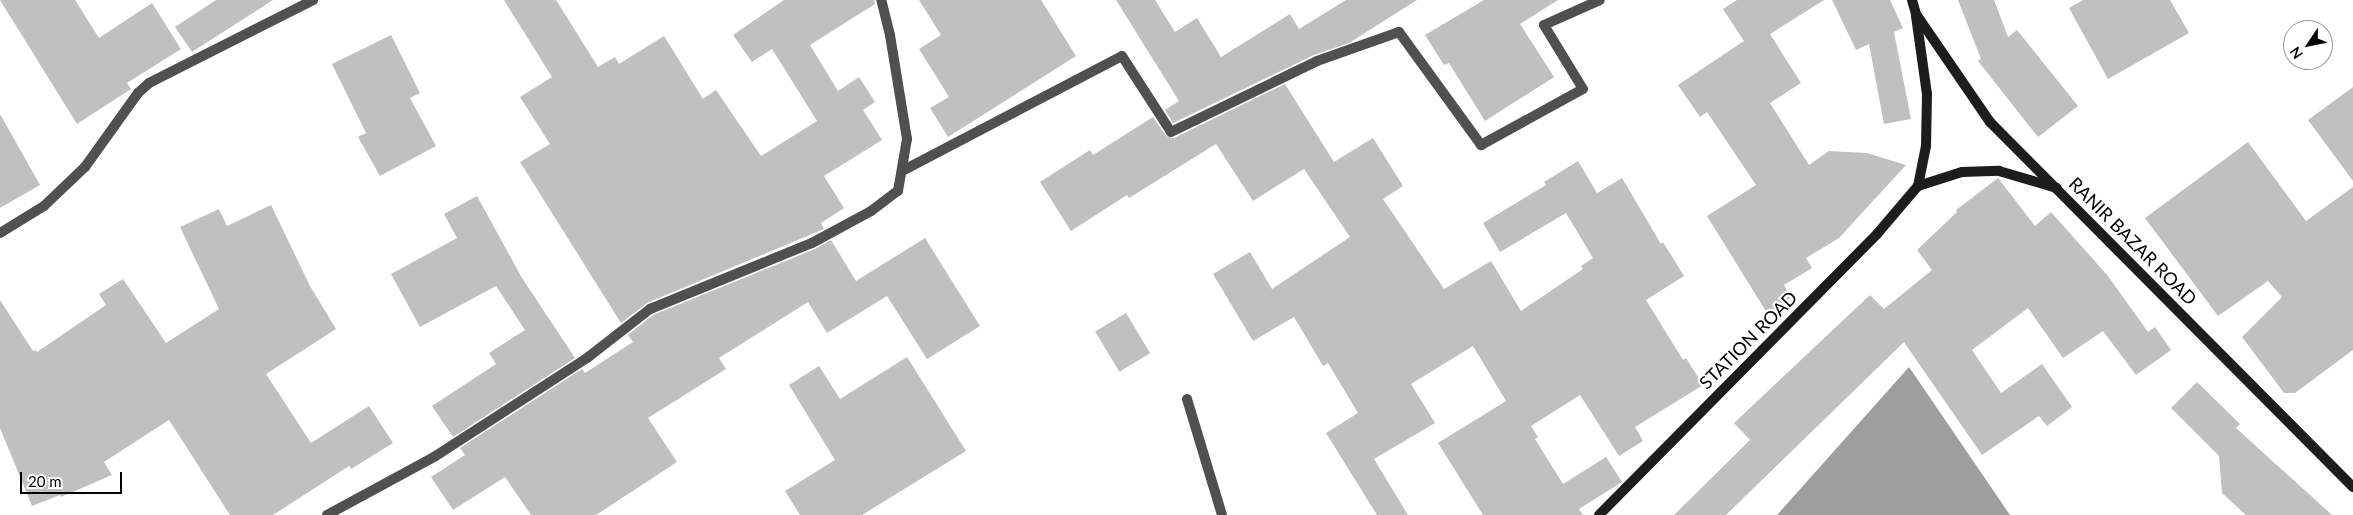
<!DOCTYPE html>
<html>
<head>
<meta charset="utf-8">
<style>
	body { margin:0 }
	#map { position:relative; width:2353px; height:515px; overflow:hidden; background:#fff; font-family:Lato,sans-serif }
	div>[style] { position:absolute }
	.water>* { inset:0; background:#9e9e9e }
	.building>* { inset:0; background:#c0c0c0; transform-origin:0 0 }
	.lane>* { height:10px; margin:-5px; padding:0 5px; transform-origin:5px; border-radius:5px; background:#505050 }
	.street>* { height:10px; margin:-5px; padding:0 5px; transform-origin:5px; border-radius:5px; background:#505050 }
	.secondary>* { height:10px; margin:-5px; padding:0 5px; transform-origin:5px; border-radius:5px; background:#1d1d1d }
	span { translate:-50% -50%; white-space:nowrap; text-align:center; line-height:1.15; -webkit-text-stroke:4.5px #fff; paint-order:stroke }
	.street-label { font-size:18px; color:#000 }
	.north { position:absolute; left:2283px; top:20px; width:50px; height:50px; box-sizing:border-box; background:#fff; border:1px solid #999; border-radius:50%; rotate:236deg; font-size:14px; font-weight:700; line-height:20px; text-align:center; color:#000 }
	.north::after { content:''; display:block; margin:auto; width:18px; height:22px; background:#000; clip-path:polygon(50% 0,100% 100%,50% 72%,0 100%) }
	.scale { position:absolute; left:20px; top:472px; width:102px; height:22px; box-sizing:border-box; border:2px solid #000; border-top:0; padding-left:6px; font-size:15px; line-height:18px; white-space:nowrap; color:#000; -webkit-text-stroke:4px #fff; paint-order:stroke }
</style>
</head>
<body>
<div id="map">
	<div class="water">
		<div style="clip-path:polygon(1909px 367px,2010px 515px,1777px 515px)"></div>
	</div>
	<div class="building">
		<div style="clip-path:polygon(0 0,75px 0,99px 38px,152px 3px,181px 49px,127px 83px,131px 89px,77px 124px)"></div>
		<div style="clip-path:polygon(216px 0,273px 0,192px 52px,175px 27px)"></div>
		<div style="clip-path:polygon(504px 0,556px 0,598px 67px,615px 57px,619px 64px,664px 36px,703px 99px,716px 90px,761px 156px,817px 121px,772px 49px,752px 62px,733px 35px,784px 0,874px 0,875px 4px,810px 45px,838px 91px,859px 77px,875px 102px,863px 110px,882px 140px,824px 176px,844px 208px,821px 223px,824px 229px,647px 303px,621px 323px,520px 162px,550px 144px,520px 97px,552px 77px)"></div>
		<div style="clip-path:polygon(919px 0,1041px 0,1076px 56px,948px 137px,930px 108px,949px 97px,919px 49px,941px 35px)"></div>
		<div style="clip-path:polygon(1116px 0,1155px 0,1175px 32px,1197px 18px,1221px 57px,1290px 14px,1299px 29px,1346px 0,1417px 0,1349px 43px,1314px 55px,1173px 123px,1165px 110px,1179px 101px)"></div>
		<div style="clip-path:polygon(1484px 0,1558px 0,1520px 24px,1554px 77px,1485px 121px,1449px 63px,1444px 65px,1425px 35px)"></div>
		<div style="clip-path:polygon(1737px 0,1824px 0,1770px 34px,1801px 83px,1770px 103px,1809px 165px,1829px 151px,1867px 153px,1906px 165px,1839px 238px,1806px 258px,1812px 268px,1784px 285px,1791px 298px,1767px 313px,1707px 216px,1756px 185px,1707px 112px,1700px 117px,1678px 85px,1744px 41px,1723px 9px)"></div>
		<div style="clip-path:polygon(1832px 0,1890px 0,1903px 28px,1894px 32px,1911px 119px,1884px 124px,1869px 44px,1856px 50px)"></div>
		<div style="clip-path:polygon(1958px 0,1994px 0,2008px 37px,2017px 30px,2078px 106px,2038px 137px,1978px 61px,1981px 59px)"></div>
		<div style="clip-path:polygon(2083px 0,2170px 0,2189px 33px,2108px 79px,2069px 8px)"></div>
		<div style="clip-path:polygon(391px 35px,420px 93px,410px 98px,436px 146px,380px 176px,358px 137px,366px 133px,332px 64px)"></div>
		<div style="clip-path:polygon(1285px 84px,1334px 162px,1373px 138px,1403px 186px,1383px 199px,1444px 289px,1491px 261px,1521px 311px,1583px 269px,1581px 266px,1593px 258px,1566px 213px,1500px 252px,1483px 223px,1546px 185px,1544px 182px,1578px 161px,1597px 193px,1622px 178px,1661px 244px,1663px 242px,1684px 276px,1646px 300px,1683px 360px,1686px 358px,1703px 385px,1635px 427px,1643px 441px,1619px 456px,1580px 395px,1531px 426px,1538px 437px,1535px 439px,1563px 484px,1606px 457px,1622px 482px,1579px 509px,1583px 515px,1483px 515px,1438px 443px,1506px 401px,1473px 346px,1411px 384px,1435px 423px,1374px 459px,1408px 515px,1377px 515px,1326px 433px,1358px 413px,1328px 363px,1323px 366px,1294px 317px,1253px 341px,1213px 274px,1250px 252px,1272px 289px,1350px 237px,1304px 169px,1253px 201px,1216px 144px,1129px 198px,1127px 195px,1071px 231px,1040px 182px,1090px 150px,1093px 155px,1153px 117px,1166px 136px,1174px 138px)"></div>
		<div style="clip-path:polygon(2353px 87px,2353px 181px,2308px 120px)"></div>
		<div style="clip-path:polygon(0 114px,40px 185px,0 208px)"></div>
		<div style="clip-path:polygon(2248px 142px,2306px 221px,2353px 187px,2353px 350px,2295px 393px,2284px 393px,2242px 337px,2282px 297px,2268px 281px,2218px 316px,2145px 218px)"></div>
		<div style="clip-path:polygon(1998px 178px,2035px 226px,2051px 212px,2108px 276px,2148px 332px,2155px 327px,2171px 350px,2136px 375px,2103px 331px,2063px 358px,2028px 308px,1972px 350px,2001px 393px,2042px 364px,2072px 407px,2047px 426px,2039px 416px,1982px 455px,1904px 342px,1726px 515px,1674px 515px,1750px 440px,1734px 423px,1870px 295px,1884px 309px,1932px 270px,1917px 250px,1957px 212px,1956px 210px)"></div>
		<div style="clip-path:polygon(477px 196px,522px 278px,575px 358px,453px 437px,432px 406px,496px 364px,489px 353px,525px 330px,496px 286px,420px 327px,391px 274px,457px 238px,444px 214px)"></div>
		<div style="clip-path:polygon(271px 205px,310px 286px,336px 329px,266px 374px,311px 443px,369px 406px,393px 443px,351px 469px,349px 466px,273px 515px,230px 515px,169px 420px,104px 462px,112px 475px,61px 497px,60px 495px,32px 506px,0 428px,0 300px,33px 351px,35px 350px,37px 352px,106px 305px,99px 294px,123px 279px,166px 343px,219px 309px,180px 227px,219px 209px,227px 226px)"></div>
		<div style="clip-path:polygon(925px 238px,980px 326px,927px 359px,887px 296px,827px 333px,808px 302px,719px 358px,726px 369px,648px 418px,677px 462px,596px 515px,531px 515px,505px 477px,453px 510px,431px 477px,465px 455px,460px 448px,582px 369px,585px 373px,633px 342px,628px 335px,653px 315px,815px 249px,831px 240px,856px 281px)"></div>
		<div style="left:1126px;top:313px;width:47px;height:36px;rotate:59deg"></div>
		<div style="clip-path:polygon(907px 357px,966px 451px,862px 515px,800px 515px,785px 491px,835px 460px,789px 385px,819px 366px,840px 399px)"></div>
		<div style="clip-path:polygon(2197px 382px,2240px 424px,2236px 428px,2332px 515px,2246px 515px,2222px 493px,2219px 456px,2171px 408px)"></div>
	</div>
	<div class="lane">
		<div style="left:1187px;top:399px;width:121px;rotate:73.2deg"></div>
	</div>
	<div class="street">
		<div style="left:902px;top:171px;width:248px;rotate:-27.6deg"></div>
		<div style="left:1122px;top:56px;width:90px;rotate:57.2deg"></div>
		<div style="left:1171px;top:132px;width:162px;rotate:-25.9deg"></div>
		<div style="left:1317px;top:61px;width:87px;rotate:-19.5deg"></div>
		<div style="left:1399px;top:32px;width:140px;rotate:54deg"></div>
		<div style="left:1481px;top:145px;width:116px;rotate:-28.8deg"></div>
		<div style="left:1583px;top:89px;width:75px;rotate:-121.4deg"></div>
		<div style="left:1544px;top:25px;width:61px;rotate:-24.1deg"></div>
		<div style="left:0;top:233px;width:52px;rotate:-31.5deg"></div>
		<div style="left:44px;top:206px;width:57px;rotate:-43.6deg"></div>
		<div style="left:85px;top:167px;width:91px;rotate:-54.4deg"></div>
		<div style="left:138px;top:93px;width:15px;rotate:-42deg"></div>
		<div style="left:149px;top:83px;width:184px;rotate:-26.8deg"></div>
		<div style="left:327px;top:515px;width:122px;rotate:-28.5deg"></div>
		<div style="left:434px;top:457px;width:182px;rotate:-32.9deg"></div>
		<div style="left:587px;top:358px;width:80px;rotate:-37.9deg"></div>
		<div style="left:650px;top:309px;width:175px;rotate:-22.2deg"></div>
		<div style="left:812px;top:243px;width:67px;rotate:-28.5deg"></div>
		<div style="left:871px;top:211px;width:34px;rotate:-37deg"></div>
		<div style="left:898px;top:191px;width:53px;rotate:-80.2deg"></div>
		<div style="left:907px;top:139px;width:105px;rotate:-99.3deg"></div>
		<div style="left:890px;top:35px;width:36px;rotate:-104deg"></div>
	</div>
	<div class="secondary">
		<div style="left:1912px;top:0;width:15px;rotate:74deg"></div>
		<div style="left:1916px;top:14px;width:131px;rotate:55.6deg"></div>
		<div style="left:1990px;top:122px;width:515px;rotate:45.16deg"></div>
		<div style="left:1916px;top:16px;width:79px;rotate:82deg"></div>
		<div style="left:1927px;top:94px;width:52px;rotate:91.1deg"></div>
		<div style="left:1926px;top:146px;width:41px;rotate:101.3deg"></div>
		<div style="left:1599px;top:515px;width:395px;rotate:-45.3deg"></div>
		<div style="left:1877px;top:234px;width:63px;rotate:-49.5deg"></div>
		<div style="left:1918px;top:186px;width:46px;rotate:-17.7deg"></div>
		<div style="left:1962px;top:172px;width:37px;rotate:-2deg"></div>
		<div style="left:1999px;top:171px;width:60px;rotate:16.3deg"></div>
	</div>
	<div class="street-label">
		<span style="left:2133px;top:241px;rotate:45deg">RANIR BAZAR ROAD</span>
		<span style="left:1748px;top:340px;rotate:-45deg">STATION ROAD</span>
	</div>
	<div class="north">N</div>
	<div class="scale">20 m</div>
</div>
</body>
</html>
